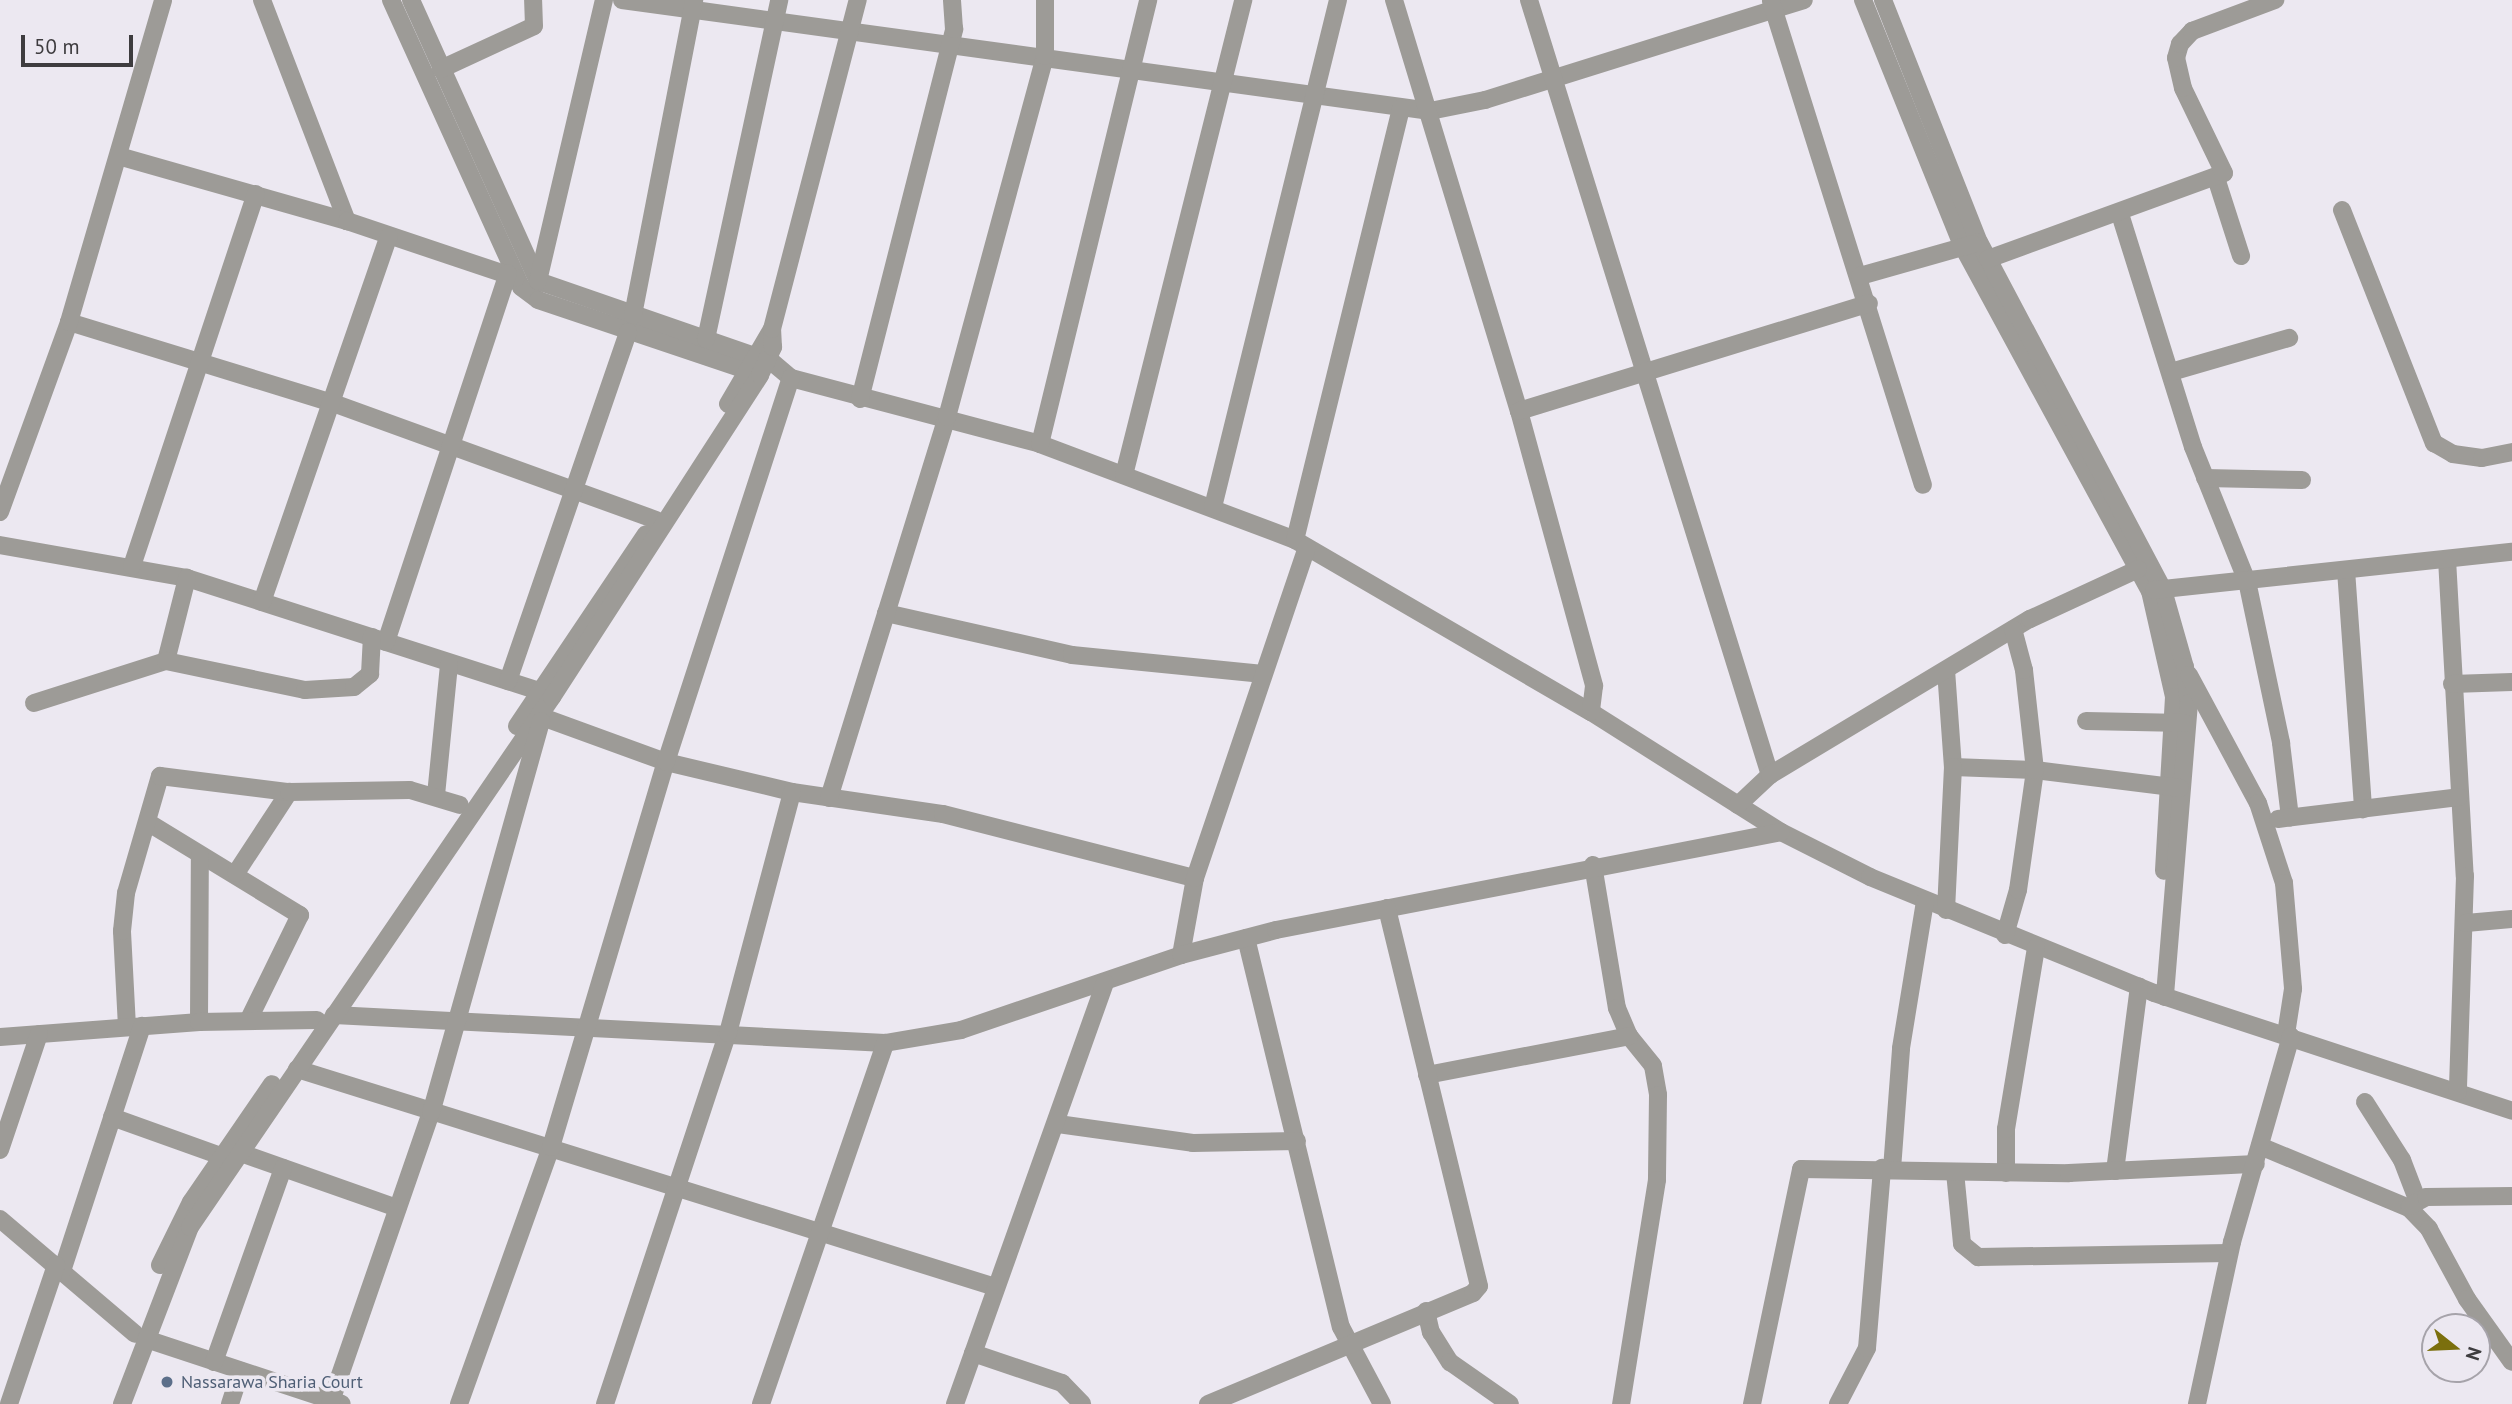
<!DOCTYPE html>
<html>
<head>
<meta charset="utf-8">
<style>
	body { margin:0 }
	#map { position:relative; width:2512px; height:1404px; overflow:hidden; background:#ece8f1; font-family:"PT Sans",sans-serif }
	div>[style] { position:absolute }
	.minor>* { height:18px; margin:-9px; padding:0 9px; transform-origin:9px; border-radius:9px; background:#9d9b97 }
	.dots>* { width:19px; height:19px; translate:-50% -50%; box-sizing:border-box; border:4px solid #ece8f1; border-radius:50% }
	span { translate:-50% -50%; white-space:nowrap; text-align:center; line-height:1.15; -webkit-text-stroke:7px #ece8f1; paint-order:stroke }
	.service-label { font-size:18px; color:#4e5e75 }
	.left { translate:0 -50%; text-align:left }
	.north { position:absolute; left:2421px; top:1313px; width:70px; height:70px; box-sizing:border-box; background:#ece8f1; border:2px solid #a6a3aa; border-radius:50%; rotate:108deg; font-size:19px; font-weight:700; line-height:28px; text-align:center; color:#3e3c3f }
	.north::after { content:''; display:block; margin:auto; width:24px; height:32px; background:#7b6f0d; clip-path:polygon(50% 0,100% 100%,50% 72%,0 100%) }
	.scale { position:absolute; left:21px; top:35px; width:112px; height:32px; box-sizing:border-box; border:4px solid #3e3c3f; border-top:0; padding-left:9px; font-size:21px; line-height:24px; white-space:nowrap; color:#3e3c3f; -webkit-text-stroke:5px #ece8f1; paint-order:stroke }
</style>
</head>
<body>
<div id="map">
	<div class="minor">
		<div style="left:262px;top:0;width:237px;rotate:69deg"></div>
		<div style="left:391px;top:0;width:315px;rotate:65.6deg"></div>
		<div style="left:521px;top:287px;width:21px;rotate:37deg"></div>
		<div style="left:538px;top:300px;width:232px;rotate:18.6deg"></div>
		<div style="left:411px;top:0;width:308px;rotate:65.7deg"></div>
		<div style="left:538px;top:281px;width:248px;rotate:19.1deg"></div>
		<div style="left:772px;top:362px;width:25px;rotate:40deg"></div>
		<div style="left:791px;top:378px;width:258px;rotate:14.8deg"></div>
		<div style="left:1040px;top:444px;width:272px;rotate:20.6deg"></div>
		<div style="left:1295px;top:540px;width:342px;rotate:30.2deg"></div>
		<div style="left:1591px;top:712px;width:225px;rotate:32.3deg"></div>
		<div style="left:1781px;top:832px;width:100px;rotate:26.8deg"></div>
		<div style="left:1870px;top:877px;width:307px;rotate:22.2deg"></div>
		<div style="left:2154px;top:993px;width:377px;rotate:18.2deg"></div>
		<div style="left:622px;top:0;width:816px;rotate:7.82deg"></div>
		<div style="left:1430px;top:111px;width:56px;rotate:-11.3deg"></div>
		<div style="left:1485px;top:100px;width:334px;rotate:-17.4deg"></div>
		<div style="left:1394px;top:0;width:430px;rotate:73.1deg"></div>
		<div style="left:1519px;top:411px;width:285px;rotate:74.7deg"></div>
		<div style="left:1594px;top:686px;width:26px;rotate:97deg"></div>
		<div style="left:1529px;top:0;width:812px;rotate:72.73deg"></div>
		<div style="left:1863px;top:0;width:266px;rotate:68deg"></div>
		<div style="left:1963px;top:247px;width:392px;rotate:61.5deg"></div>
		<div style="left:2150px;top:591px;width:109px;rotate:77.2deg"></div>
		<div style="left:2174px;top:697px;width:174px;rotate:93.3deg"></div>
		<div style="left:1883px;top:0;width:260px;rotate:68.4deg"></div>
		<div style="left:1979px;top:242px;width:394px;rotate:62.1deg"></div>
		<div style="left:2163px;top:590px;width:80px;rotate:74.1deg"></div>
		<div style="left:2185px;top:667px;width:36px;rotate:84deg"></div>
		<div style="left:2189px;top:703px;width:295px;rotate:94.7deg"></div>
		<div style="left:1771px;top:1px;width:507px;rotate:72.57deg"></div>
		<div style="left:441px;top:69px;width:102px;rotate:-24.8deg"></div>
		<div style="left:534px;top:26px;width:26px;rotate:-92deg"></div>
		<div style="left:122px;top:157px;width:234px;rotate:15.9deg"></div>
		<div style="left:347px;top:221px;width:178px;rotate:18.6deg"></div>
		<div style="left:2216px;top:178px;width:82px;rotate:72.2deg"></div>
		<div style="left:2342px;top:210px;width:251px;rotate:68.5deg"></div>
		<div style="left:2434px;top:443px;width:22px;rotate:30deg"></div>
		<div style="left:2453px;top:454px;width:29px;rotate:8deg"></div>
		<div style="left:2482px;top:458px;width:31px;rotate:-11deg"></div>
		<div style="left:2120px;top:214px;width:244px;rotate:72.6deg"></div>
		<div style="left:2193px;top:447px;width:144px;rotate:68.1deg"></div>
		<div style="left:2247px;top:581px;width:166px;rotate:78.1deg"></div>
		<div style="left:2281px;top:743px;width:75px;rotate:83.1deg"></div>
		<div style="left:1988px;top:259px;width:251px;rotate:-20deg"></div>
		<div style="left:2224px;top:173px;width:94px;rotate:-115.8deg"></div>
		<div style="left:2183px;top:88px;width:31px;rotate:-103deg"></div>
		<div style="left:2176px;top:58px;width:15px;rotate:-74deg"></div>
		<div style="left:2180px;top:44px;width:18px;rotate:-47deg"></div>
		<div style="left:2192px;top:31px;width:89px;rotate:-20.5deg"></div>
		<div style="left:1860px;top:276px;width:117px;rotate:-15.8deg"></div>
		<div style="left:538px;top:281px;width:289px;rotate:-76.8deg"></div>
		<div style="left:633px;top:315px;width:321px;rotate:-79deg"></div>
		<div style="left:69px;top:322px;width:276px;rotate:17.1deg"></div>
		<div style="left:333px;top:403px;width:344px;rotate:19.9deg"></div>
		<div style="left:706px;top:339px;width:347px;rotate:-77.8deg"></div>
		<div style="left:2171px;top:372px;width:123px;rotate:-16.1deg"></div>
		<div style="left:860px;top:399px;width:382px;rotate:-75.7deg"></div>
		<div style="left:954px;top:29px;width:29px;rotate:-94deg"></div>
		<div style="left:728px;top:404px;width:87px;rotate:-59.6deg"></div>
		<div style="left:1519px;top:411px;width:366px;rotate:-17.1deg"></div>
		<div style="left:1040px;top:444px;width:457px;rotate:-76.3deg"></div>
		<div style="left:1124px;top:475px;width:490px;rotate:-75.9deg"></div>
		<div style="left:2205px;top:478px;width:97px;rotate:1.2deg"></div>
		<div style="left:1213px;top:507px;width:522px;rotate:-76.15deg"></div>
		<div style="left:0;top:512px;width:202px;rotate:-70deg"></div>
		<div style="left:69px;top:322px;width:335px;rotate:-73.7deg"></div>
		<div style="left:1295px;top:540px;width:445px;rotate:-76.2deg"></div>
		<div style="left:0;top:545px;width:190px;rotate:10deg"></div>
		<div style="left:187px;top:578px;width:371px;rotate:17.8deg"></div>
		<div style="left:2447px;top:559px;width:318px;rotate:86.8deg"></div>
		<div style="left:2465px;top:876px;width:216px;rotate:91.9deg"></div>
		<div style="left:132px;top:566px;width:392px;rotate:-71.6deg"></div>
		<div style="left:2346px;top:570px;width:240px;rotate:85.9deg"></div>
		<div style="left:2154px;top:590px;width:360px;rotate:-6.1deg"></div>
		<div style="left:262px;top:602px;width:387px;rotate:-70.9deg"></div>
		<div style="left:886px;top:613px;width:191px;rotate:12.7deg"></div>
		<div style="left:1072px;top:655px;width:192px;rotate:5.7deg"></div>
		<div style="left:386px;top:642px;width:388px;rotate:-71.7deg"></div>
		<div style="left:166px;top:661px;width:86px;rotate:-75.8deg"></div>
		<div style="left:1946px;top:670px;width:97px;rotate:85.9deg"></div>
		<div style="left:1953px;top:767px;width:82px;rotate:2.1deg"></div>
		<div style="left:2035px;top:770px;width:146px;rotate:7.1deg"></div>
		<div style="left:2189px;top:675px;width:145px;rotate:61.7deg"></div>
		<div style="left:2258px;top:803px;width:84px;rotate:72deg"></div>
		<div style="left:2284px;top:883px;width:106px;rotate:85.1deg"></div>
		<div style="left:2293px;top:989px;width:46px;rotate:98.8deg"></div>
		<div style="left:508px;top:681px;width:369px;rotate:-71deg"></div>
		<div style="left:2452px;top:684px;width:60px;rotate:-1.9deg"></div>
		<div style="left:34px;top:703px;width:139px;rotate:-17.7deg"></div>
		<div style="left:166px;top:661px;width:142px;rotate:11.8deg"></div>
		<div style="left:305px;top:690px;width:49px;rotate:-3.5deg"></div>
		<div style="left:354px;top:687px;width:21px;rotate:-39deg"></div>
		<div style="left:370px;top:674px;width:37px;rotate:-87deg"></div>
		<div style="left:534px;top:714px;width:140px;rotate:20deg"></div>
		<div style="left:666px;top:762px;width:130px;rotate:13.4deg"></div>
		<div style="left:792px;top:792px;width:153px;rotate:8.3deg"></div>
		<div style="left:943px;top:814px;width:260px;rotate:14.3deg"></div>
		<div style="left:2086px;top:721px;width:98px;rotate:1.2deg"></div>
		<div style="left:517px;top:726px;width:231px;rotate:-56.1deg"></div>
		<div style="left:436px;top:795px;width:131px;rotate:-84.3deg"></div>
		<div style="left:829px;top:798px;width:399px;rotate:-72.8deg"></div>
		<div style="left:947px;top:417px;width:374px;rotate:-74.8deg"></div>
		<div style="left:1045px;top:56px;width:56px;rotate:-90deg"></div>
		<div style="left:1738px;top:805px;width:44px;rotate:-43.2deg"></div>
		<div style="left:1770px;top:775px;width:303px;rotate:-31deg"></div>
		<div style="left:2030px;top:619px;width:119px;rotate:-24.8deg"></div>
		<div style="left:2278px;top:819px;width:182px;rotate:-6.9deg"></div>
		<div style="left:149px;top:823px;width:177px;rotate:31.4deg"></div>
		<div style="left:300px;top:915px;width:118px;rotate:116.1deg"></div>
		<div style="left:1593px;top:865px;width:145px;rotate:80.5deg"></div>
		<div style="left:1617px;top:1008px;width:30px;rotate:67deg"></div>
		<div style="left:1629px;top:1036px;width:38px;rotate:51deg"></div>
		<div style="left:1653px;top:1066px;width:29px;rotate:80deg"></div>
		<div style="left:1658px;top:1095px;width:85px;rotate:90.7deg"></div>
		<div style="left:1657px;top:1180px;width:227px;rotate:99.1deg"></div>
		<div style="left:236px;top:873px;width:97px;rotate:-56.8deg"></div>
		<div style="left:1946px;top:910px;width:143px;rotate:-87.2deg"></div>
		<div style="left:2466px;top:923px;width:46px;rotate:-5deg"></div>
		<div style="left:2005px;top:935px;width:47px;rotate:-73.9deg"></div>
		<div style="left:2018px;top:890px;width:121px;rotate:-81.9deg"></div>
		<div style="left:2035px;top:770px;width:101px;rotate:-96.3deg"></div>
		<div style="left:2024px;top:670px;width:42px;rotate:-105deg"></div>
		<div style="left:1246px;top:938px;width:400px;rotate:76.3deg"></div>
		<div style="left:1341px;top:1327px;width:87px;rotate:62deg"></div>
		<div style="left:1181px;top:955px;width:78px;rotate:-79.7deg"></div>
		<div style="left:1195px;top:878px;width:349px;rotate:-71.3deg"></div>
		<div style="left:334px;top:1015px;width:552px;rotate:2.91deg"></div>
		<div style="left:885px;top:1043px;width:77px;rotate:-9.7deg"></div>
		<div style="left:961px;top:1030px;width:232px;rotate:-18.8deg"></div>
		<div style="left:1181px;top:955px;width:98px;rotate:-14.7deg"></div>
		<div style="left:1276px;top:930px;width:514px;rotate:-10.98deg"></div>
		<div style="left:199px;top:1022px;width:166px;rotate:-89.7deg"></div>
		<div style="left:127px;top:1027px;width:96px;rotate:-93deg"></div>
		<div style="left:122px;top:931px;width:38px;rotate:-84deg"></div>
		<div style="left:126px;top:893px;width:122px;rotate:-73.8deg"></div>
		<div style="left:160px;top:776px;width:130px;rotate:7.1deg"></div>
		<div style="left:289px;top:792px;width:121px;rotate:-0.9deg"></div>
		<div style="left:410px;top:790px;width:52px;rotate:16.7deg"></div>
		<div style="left:0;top:1037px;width:200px;rotate:-4.3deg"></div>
		<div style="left:199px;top:1022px;width:118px;rotate:-1deg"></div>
		<div style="left:297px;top:1069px;width:731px;rotate:17.34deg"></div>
		<div style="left:1427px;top:1075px;width:206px;rotate:-10.9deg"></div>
		<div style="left:2365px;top:1102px;width:69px;rotate:57.5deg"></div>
		<div style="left:2402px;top:1160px;width:42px;rotate:69deg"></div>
		<div style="left:112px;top:1117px;width:116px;rotate:19.7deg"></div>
		<div style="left:1058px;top:1124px;width:136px;rotate:8deg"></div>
		<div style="left:1193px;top:1143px;width:104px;rotate:-1.1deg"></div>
		<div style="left:2260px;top:1146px;width:161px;rotate:22.6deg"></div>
		<div style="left:2409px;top:1208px;width:29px;rotate:46deg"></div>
		<div style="left:2429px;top:1229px;width:80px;rotate:61.5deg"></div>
		<div style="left:2467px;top:1299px;width:77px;rotate:54.5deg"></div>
		<div style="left:0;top:1150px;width:122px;rotate:-71.4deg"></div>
		<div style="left:238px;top:1152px;width:169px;rotate:19.4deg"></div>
		<div style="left:1892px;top:1169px;width:121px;rotate:-85.7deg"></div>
		<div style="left:1901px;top:1048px;width:149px;rotate:-80.7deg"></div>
		<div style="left:2115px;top:1171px;width:186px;rotate:-82.6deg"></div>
		<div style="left:1955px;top:1172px;width:72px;rotate:84.4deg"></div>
		<div style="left:1962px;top:1244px;width:21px;rotate:39deg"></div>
		<div style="left:1978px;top:1257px;width:251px;rotate:-0.9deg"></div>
		<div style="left:2006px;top:1173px;width:44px;rotate:-90deg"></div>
		<div style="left:2006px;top:1129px;width:184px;rotate:-80.6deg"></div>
		<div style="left:2410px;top:1206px;width:18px;rotate:-29deg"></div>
		<div style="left:2426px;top:1197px;width:86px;rotate:-0.7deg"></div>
		<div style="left:0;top:1219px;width:177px;rotate:40.4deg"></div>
		<div style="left:160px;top:1265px;width:70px;rotate:-63.8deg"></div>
		<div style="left:191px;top:1202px;width:143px;rotate:-55.5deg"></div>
		<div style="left:62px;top:1271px;width:258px;rotate:-71.9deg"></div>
		<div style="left:1426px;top:1311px;width:22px;rotate:77deg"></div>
		<div style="left:1431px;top:1332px;width:36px;rotate:58deg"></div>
		<div style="left:1450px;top:1362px;width:73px;rotate:35deg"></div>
		<div style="left:146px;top:1339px;width:206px;rotate:18.3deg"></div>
		<div style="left:973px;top:1353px;width:94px;rotate:18.6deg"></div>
		<div style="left:1062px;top:1383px;width:29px;rotate:46deg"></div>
		<div style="left:214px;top:1362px;width:206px;rotate:-70.4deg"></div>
		<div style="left:9px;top:1404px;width:147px;rotate:-71.3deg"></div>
		<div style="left:122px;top:1404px;width:190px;rotate:-69deg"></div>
		<div style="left:190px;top:1227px;width:642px;rotate:-55.67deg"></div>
		<div style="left:552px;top:697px;width:383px;rotate:-57.1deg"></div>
		<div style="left:760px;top:375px;width:31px;rotate:-65deg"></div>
		<div style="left:773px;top:347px;width:18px;rotate:-93deg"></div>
		<div style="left:772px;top:329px;width:340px;rotate:-75.4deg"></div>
		<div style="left:230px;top:1404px;width:35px;rotate:-72deg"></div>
		<div style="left:330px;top:1404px;width:308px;rotate:-70.9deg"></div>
		<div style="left:431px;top:1113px;width:407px;rotate:-74.3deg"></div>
		<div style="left:459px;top:1404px;width:273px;rotate:-70.3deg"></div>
		<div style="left:551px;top:1147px;width:402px;rotate:-73.4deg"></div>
		<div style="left:666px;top:762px;width:404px;rotate:-72deg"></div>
		<div style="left:605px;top:1404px;width:391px;rotate:-71.7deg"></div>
		<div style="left:728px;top:1033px;width:249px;rotate:-75.1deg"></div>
		<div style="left:761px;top:1404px;width:382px;rotate:-71deg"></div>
		<div style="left:955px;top:1404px;width:447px;rotate:-70.4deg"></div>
		<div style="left:1208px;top:1404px;width:287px;rotate:-22.7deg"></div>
		<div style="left:1473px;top:1293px;width:9px;rotate:-49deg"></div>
		<div style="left:1479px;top:1286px;width:389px;rotate:-103.7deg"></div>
		<div style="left:1752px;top:1404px;width:240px;rotate:-78.2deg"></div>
		<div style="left:1801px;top:1169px;width:268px;rotate:0.9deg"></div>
		<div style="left:2069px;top:1173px;width:187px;rotate:-2.8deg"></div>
		<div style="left:1838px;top:1404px;width:63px;rotate:-62.6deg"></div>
		<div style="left:1867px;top:1348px;width:181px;rotate:-85.2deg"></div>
		<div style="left:2197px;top:1404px;width:166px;rotate:-77.8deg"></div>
		<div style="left:2232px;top:1242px;width:214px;rotate:-74deg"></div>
	</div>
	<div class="dots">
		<div style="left:167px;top:1382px;background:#5c6f8a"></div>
	</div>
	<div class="service-label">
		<span class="left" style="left:181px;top:1382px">Nassarawa Sharia Court</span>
	</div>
	<div class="north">N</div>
	<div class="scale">50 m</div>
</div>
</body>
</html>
